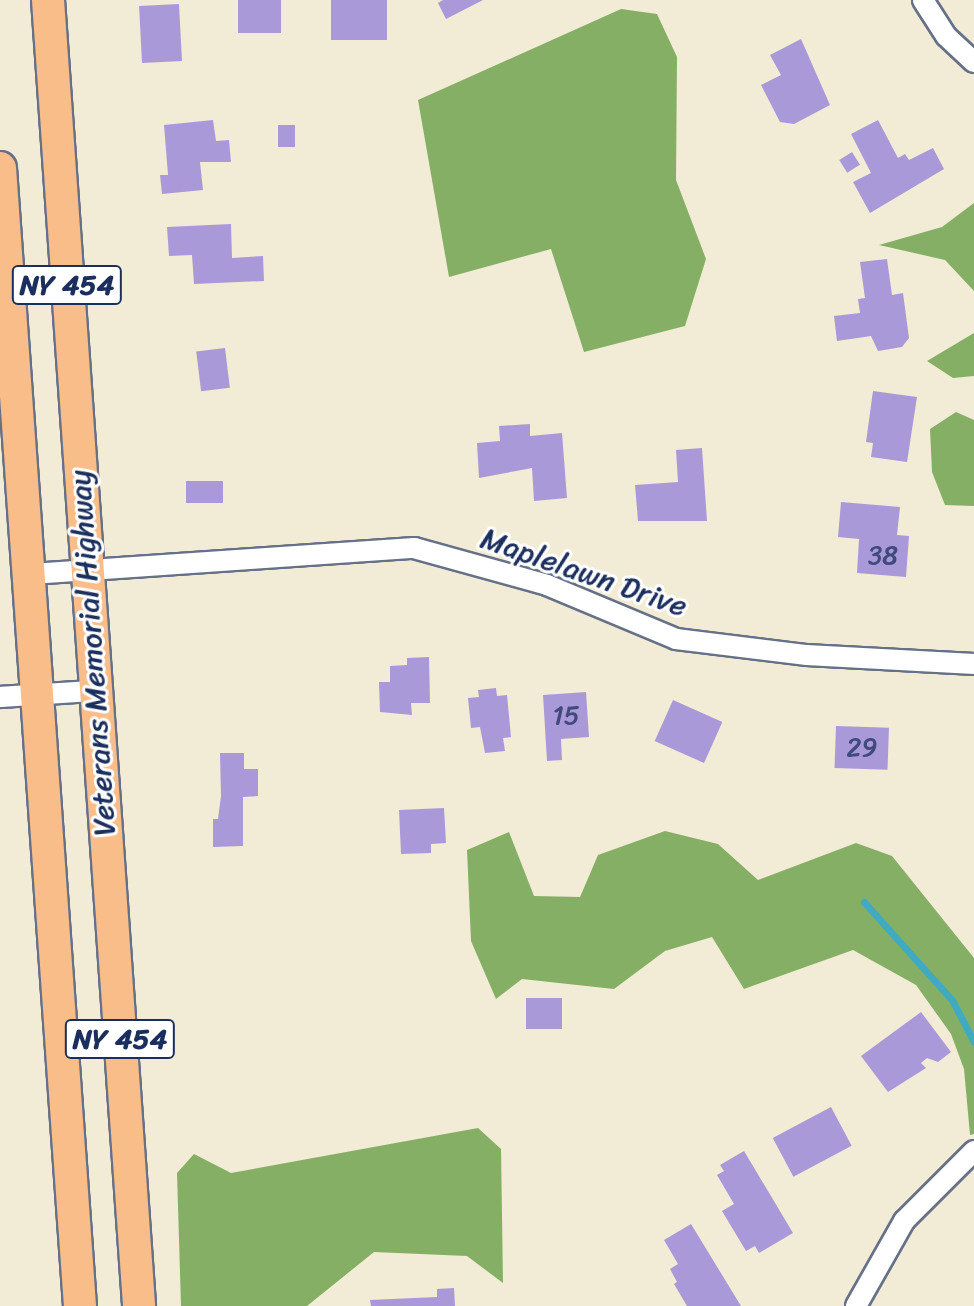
<!DOCTYPE html>
<html>
<head>
<meta charset="utf-8">
<style>
	body { margin:0 }
	#map { position:relative; width:974px; height:1306px; overflow:hidden; background:#f2ebd5; font-family:Sriracha,sans-serif }
	div>[style] { position:absolute }
	.forest>* { inset:0; background:#86af66 }
	.stream>* { height:7px; margin:-3.5px; padding:0 3.5px; transform-origin:3.5px; border-radius:3.5px; background:#40aac0 }
	.building>* { inset:0; background:#aa99d9; transform-origin:0 0 }
	.roads { filter:drop-shadow(2px 0 #667188) drop-shadow(-2px 0 #667188) drop-shadow(0 2px #667188) drop-shadow(0 -2px #667188) }
	.minor>* { height:20px; margin:-10px; padding:0 10px; transform-origin:10px; border-radius:10px; background:#fff }
	.primary>* { height:32px; margin:-16px; padding:0 16px; transform-origin:16px; border-radius:16px; background:#f8bd89 }
	span { translate:-50% -50%; white-space:nowrap; text-align:center; line-height:1.15; -webkit-text-stroke:6px #fff; paint-order:stroke }
	.number-label { font-size:26px; color:#3f4a7d }
	.number-label span { -webkit-text-stroke-width:0 }
	.shield-label span { padding:2px 6px; background:#fff; border:2px solid; border-radius:6px; -webkit-text-stroke-width:0 }
	.shield-label { font-size:28px; color:#1b2f5e; font-weight:700 }
	.street-label { font-size:30px; color:#1b2f5e }
</style>
</head>
<body>
<div id="map">
	<div class="forest">
		<div style="clip-path:polygon(621px 9px,657px 14px,677px 57px,676px 180px,706px 259px,685px 326px,584px 352px,551px 249px,449px 277px,418px 100px)"></div>
		<div style="clip-path:polygon(974px 203px,974px 291px,945px 260px,879px 245px,942px 227px)"></div>
		<div style="clip-path:polygon(974px 333px,974px 376px,953px 378px,927px 361px)"></div>
		<div style="clip-path:polygon(956px 412px,974px 420px,974px 506px,945px 505px,932px 472px,930px 429px)"></div>
		<div style="clip-path:polygon(665px 831px,718px 844px,758px 880px,856px 843px,892px 856px,974px 958px,974px 1134px,970px 1135px,964px 1069px,951px 1034px,916px 985px,853px 950px,744px 989px,712px 937px,665px 951px,614px 989px,522px 979px,496px 999px,471px 941px,467px 850px,509px 832px,534px 896px,580px 897px,598px 855px)"></div>
		<div style="clip-path:polygon(478px 1128px,501px 1149px,503px 1283px,467px 1256px,374px 1252px,307px 1306px,181px 1306px,177px 1173px,194px 1154px,231px 1173px)"></div>
	</div>
	<div class="stream">
		<div style="left:864px;top:902px;width:132px;rotate:48.1deg"></div>
		<div style="left:952px;top:1000px;width:47px;rotate:62.4deg"></div>
	</div>
	<div class="building">
		<div style="left:238px;top:0;width:43px;height:33px"></div>
		<div style="left:331px;top:0;width:56px;height:40px"></div>
		<div style="clip-path:polygon(443px 0,483px 0,446px 19px,438px 3px)"></div>
		<div style="left:179px;top:4px;width:57px;height:40px;rotate:87deg"></div>
		<div style="clip-path:polygon(801px 39px,830px 105px,794px 124px,780px 122px,761px 85px,781px 75px,770px 55px)"></div>
		<div style="clip-path:polygon(213px 120px,216px 141px,229px 140px,231px 162px,200px 162px,203px 190px,162px 194px,160px 175px,168px 175px,164px 125px)"></div>
		<div style="clip-path:polygon(878px 120px,898px 158px,905px 154px,909px 160px,933px 148px,944px 169px,870px 213px,853px 182px,871px 173px,851px 134px)"></div>
		<div style="left:278px;top:125px;width:17px;height:22px"></div>
		<div style="left:852px;top:152px;width:15px;height:15px;rotate:58deg"></div>
		<div style="clip-path:polygon(231px 224px,232px 258px,263px 256px,264px 281px,194px 284px,192px 255px,169px 256px,167px 227px)"></div>
		<div style="clip-path:polygon(887px 259px,892px 295px,903px 293px,909px 338px,902px 347px,878px 351px,871px 336px,837px 341px,834px 316px,860px 313px,858px 299px,865px 298px,860px 262px)"></div>
		<div style="left:225px;top:348px;width:40px;height:29px;rotate:83deg"></div>
		<div style="clip-path:polygon(873px 391px,917px 397px,907px 462px,871px 457px,873px 443px,866px 442px)"></div>
		<div style="clip-path:polygon(530px 424px,530px 436px,562px 433px,567px 498px,534px 501px,532px 468px,479px 478px,477px 443px,500px 441px,499px 426px)"></div>
		<div style="clip-path:polygon(702px 448px,707px 521px,638px 521px,635px 485px,678px 482px,676px 450px)"></div>
		<div style="left:186px;top:481px;width:37px;height:22px"></div>
		<div style="clip-path:polygon(841px 502px,900px 507px,897px 535px,909px 536px,906px 577px,857px 573px,859px 539px,838px 537px)"></div>
		<div style="clip-path:polygon(429px 657px,430px 703px,411px 703px,412px 715px,380px 712px,379px 682px,390px 682px,390px 666px,407px 665px,407px 658px)"></div>
		<div style="clip-path:polygon(496px 688px,497px 696px,507px 695px,511px 737px,503px 738px,505px 751px,485px 753px,480px 727px,471px 728px,468px 698px,479px 697px,478px 690px)"></div>
		<div style="clip-path:polygon(586px 692px,589px 737px,561px 739px,562px 760px,547px 761px,543px 695px)"></div>
		<div style="left:673px;top:700px;width:54px;height:45px;rotate:24deg"></div>
		<div style="left:836px;top:726px;width:53px;height:42px;rotate:2deg"></div>
		<div style="clip-path:polygon(220px 753px,244px 753px,244px 769px,258px 769px,258px 796px,243px 797px,243px 846px,213px 847px,213px 819px,218px 819px,221px 796px)"></div>
		<div style="clip-path:polygon(444px 808px,446px 843px,431px 844px,431px 853px,401px 854px,399px 810px)"></div>
		<div style="left:526px;top:998px;width:36px;height:31px"></div>
		<div style="clip-path:polygon(921px 1012px,951px 1052px,938px 1062px,927px 1058px,921px 1063px,926px 1068px,888px 1092px,861px 1056px)"></div>
		<div style="left:831px;top:1107px;width:44px;height:66px;rotate:62deg"></div>
		<div style="clip-path:polygon(744px 1151px,793px 1233px,759px 1253px,755px 1246px,746px 1251px,722px 1211px,734px 1204px,717px 1175px,724px 1171px,720px 1165px)"></div>
		<div style="clip-path:polygon(691px 1224px,741px 1306px,687px 1306px,674px 1284px,677px 1282px,670px 1269px,678px 1264px,664px 1240px)"></div>
		<div style="clip-path:polygon(454px 1288px,455px 1306px,371px 1306px,370px 1300px,437px 1297px,437px 1289px)"></div>
	</div>
	<div class="roads">
		<div class="minor">
			<div style="left:923px;top:0;width:43px;rotate:57.4deg"></div>
			<div style="left:946px;top:36px;width:38px;rotate:43deg"></div>
			<div style="left:31px;top:574px;width:384px;rotate:-3.9deg"></div>
			<div style="left:414px;top:548px;width:138px;rotate:15.5deg"></div>
			<div style="left:547px;top:585px;width:140px;rotate:22.7deg"></div>
			<div style="left:676px;top:639px;width:132px;rotate:7deg"></div>
			<div style="left:807px;top:655px;width:167px;rotate:3.1deg"></div>
			<div style="left:0;top:697px;width:93px;rotate:-3.7deg"></div>
			<div style="left:856px;top:1306px;width:98px;rotate:-60.5deg"></div>
			<div style="left:904px;top:1221px;width:99px;rotate:-45deg"></div>
		</div>
		<div class="primary">
			<div style="left:48px;top:0;width:1309px;rotate:86.01deg"></div>
			<div style="left:0;top:168px;width:1141px;rotate:85.98deg"></div>
		</div>
	</div>
	<div class="number-label">
		<span style="left:883px;top:556px">38</span>
		<span style="left:566px;top:716px">15</span>
		<span style="left:862px;top:748px">29</span>
	</div>
	<div class="shield-label">
		<span style="left:67px;top:285px">NY 454</span>
		<span style="left:120px;top:1039px">NY 454</span>
	</div>
	<div class="street-label">
		<span style="left:584px;top:572px;rotate:19deg">Maplelawn Drive</span>
		<span style="left:92px;top:653px;rotate:-94deg">Veterans Memorial Highway</span>
	</div>
</div>
</body>
</html>
